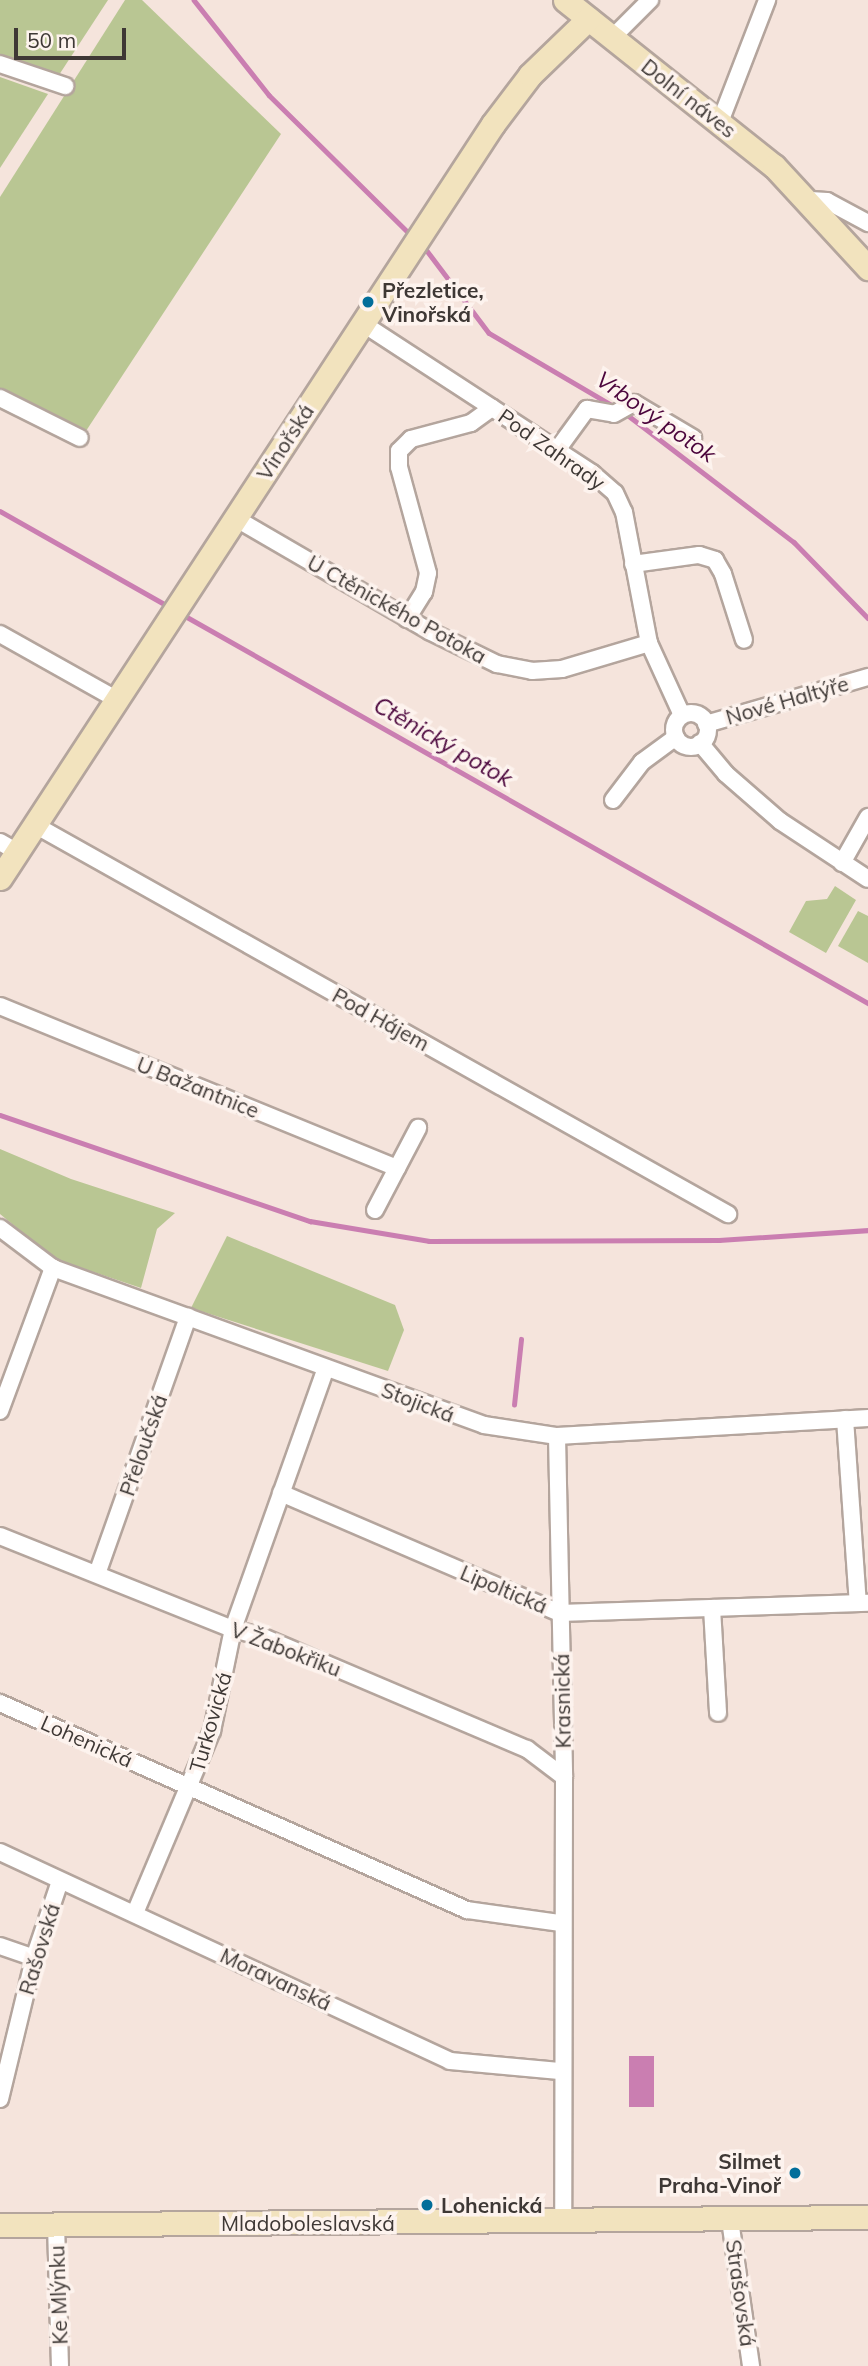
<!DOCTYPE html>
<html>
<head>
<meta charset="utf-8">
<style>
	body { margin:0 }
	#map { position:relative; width:868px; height:2366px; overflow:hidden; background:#f5e4dc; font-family:Mulish,sans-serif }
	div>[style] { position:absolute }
	.green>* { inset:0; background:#b9c693 }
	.water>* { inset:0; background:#ca7eb1; transform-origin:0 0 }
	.stream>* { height:4.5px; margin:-2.25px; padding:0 2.25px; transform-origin:2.25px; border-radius:2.25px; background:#ca7eb1 }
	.roads { filter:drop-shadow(2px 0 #b4a59d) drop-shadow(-2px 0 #b4a59d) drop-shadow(0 2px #b4a59d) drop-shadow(0 -2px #b4a59d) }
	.street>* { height:16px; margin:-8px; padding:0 8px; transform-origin:8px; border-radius:8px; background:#fff }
	.street>.ring { margin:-8px; padding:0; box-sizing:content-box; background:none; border:16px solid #fff; border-radius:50% }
	.secondary>* { height:23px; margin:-11.5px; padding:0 11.5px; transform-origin:11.5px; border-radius:11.5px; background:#f2e3be }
	.dots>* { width:19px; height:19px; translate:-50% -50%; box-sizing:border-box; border:4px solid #fdf3ee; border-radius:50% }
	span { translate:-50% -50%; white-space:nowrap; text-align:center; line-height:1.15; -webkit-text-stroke:7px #fdf3ee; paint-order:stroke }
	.street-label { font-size:21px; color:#3e3835 }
	.poi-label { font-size:21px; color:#3e3835; font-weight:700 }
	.left { translate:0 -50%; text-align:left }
	.right { translate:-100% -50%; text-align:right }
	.water-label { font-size:23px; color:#4b053c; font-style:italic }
	.scale { position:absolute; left:14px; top:28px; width:112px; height:32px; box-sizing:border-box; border:4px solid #3e3835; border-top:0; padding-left:9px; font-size:21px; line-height:24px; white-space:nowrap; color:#3e3835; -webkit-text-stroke:5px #fdf3ee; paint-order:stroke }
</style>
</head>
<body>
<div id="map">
	<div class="green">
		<div style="clip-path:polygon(0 0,108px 0,57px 78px,0 58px)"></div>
		<div style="clip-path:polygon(125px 0,142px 0,281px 134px,84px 434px,0 396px,0 197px)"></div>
		<div style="clip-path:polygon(0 77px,48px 94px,0 168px)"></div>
		<div style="clip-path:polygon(835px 886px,856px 900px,826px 953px,789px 932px,806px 901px,827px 899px)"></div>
		<div style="clip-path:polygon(858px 911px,868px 916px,868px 963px,838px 946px)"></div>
		<div style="clip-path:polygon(0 1149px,71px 1179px,175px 1213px,157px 1229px,141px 1288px,55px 1259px,0 1214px)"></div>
		<div style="clip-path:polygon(227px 1236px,395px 1305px,404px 1330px,388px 1371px,191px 1308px)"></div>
	</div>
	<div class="water">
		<div style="left:654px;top:2056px;width:51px;height:25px;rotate:90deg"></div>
	</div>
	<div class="stream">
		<div style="left:194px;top:0;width:121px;rotate:51.7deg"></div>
		<div style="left:269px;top:95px;width:195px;rotate:44.6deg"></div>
		<div style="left:425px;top:248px;width:106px;rotate:53deg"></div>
		<div style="left:489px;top:333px;width:148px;rotate:30.4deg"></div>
		<div style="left:625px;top:413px;width:213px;rotate:37.4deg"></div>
		<div style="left:794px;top:542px;width:106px;rotate:45.8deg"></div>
		<div style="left:0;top:511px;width:195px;rotate:29.5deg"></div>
		<div style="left:180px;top:613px;width:791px;rotate:29.55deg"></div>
		<div style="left:0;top:1115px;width:328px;rotate:18.9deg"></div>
		<div style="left:310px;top:1221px;width:121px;rotate:9.5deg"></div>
		<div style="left:429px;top:1241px;width:290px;rotate:-0.2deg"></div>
		<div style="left:719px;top:1240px;width:149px;rotate:-3.8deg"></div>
		<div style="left:514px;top:1405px;width:66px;rotate:-83.9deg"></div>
	</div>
	<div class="roads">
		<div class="street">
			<div style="left:612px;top:38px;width:54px;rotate:-45deg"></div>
			<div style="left:0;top:64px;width:69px;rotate:18.7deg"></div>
			<div style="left:720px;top:122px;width:131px;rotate:-68.9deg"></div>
			<div style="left:810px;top:200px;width:17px;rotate:3deg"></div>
			<div style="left:827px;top:201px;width:47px;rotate:28.2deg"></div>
			<div style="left:362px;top:323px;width:275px;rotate:33.1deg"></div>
			<div style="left:592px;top:473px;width:30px;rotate:41deg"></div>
			<div style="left:615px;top:493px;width:21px;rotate:65deg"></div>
			<div style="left:624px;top:512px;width:133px;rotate:79.2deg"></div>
			<div style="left:649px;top:643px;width:79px;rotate:65.4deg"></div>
			<div style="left:0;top:398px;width:89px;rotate:26.6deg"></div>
			<div style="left:557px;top:450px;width:51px;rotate:-53.8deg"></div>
			<div style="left:587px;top:409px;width:27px;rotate:10deg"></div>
			<div style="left:614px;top:414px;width:23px;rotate:-29deg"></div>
			<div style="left:634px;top:403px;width:69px;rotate:30.7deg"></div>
			<div style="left:235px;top:518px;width:225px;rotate:30.2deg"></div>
			<div style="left:429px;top:631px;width:76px;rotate:25.9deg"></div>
			<div style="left:497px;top:664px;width:36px;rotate:11deg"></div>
			<div style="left:532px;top:671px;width:30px;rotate:-4deg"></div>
			<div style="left:562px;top:669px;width:91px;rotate:-16.6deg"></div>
			<div style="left:633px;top:564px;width:67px;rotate:-7.8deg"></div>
			<div style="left:699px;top:555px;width:17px;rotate:17deg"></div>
			<div style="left:715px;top:560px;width:16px;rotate:60deg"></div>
			<div style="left:723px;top:574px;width:69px;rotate:72.3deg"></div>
			<div style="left:407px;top:619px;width:32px;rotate:-58deg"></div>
			<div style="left:424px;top:592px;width:19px;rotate:-78deg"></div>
			<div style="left:428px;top:573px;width:110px;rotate:-105.3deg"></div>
			<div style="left:399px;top:467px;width:16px;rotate:-90deg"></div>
			<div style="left:399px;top:451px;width:17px;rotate:-45deg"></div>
			<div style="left:411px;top:439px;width:62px;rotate:-14.9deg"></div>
			<div style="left:471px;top:423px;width:26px;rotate:-36deg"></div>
			<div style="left:0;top:634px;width:133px;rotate:29.3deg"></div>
			<div class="ring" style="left:674px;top:713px;width:18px;height:18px"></div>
			<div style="left:706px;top:724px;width:169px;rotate:-16.2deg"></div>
			<div style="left:700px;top:743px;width:40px;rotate:50deg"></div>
			<div style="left:726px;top:774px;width:72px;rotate:41deg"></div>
			<div style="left:780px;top:821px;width:105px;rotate:33.4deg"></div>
			<div style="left:613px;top:800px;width:48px;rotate:-52.7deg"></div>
			<div style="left:642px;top:762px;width:42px;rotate:-36.3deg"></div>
			<div style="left:35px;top:825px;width:795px;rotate:29.31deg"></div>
			<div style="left:0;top:842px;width:20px;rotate:30deg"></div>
			<div style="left:842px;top:863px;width:53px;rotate:-60.5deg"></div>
			<div style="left:0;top:1006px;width:429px;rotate:22.2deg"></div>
			<div style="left:375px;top:1210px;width:93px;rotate:-62.3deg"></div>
			<div style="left:0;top:1228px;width:66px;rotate:37deg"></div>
			<div style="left:53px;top:1268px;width:459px;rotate:20deg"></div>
			<div style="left:484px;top:1425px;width:74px;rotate:8.6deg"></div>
			<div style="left:557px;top:1436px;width:312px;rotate:-3.3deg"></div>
			<div style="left:0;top:1411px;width:153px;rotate:-69.7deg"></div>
			<div style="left:845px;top:1419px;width:184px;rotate:86deg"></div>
			<div style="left:557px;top:1436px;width:341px;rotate:88.8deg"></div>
			<div style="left:564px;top:1777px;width:444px;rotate:90.1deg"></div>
			<div style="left:281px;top:1493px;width:304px;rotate:23.3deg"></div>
			<div style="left:560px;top:1613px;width:308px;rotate:-1.9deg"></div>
			<div style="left:0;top:1536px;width:251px;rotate:21.8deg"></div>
			<div style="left:233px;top:1629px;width:31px;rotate:15deg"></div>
			<div style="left:263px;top:1637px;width:287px;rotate:23deg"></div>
			<div style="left:527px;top:1749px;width:46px;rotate:37.1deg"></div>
			<div style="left:97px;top:1574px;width:273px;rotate:-70.5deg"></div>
			<div style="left:712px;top:1608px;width:105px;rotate:86.7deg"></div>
			<div style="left:0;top:1703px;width:511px;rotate:23.91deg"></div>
			<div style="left:467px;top:1910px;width:94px;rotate:8deg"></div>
			<div style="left:0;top:1852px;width:496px;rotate:24.9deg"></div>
			<div style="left:450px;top:2061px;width:110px;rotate:5.2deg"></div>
			<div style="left:135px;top:1913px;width:198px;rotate:-67.1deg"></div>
			<div style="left:212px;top:1731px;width:104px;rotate:-78.4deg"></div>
			<div style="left:233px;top:1629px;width:277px;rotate:-70.4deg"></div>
			<div style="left:0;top:1946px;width:36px;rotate:19deg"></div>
			<div style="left:0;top:2099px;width:145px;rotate:-76.4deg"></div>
			<div style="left:34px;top:1958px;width:81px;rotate:-71.3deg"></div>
			<div style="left:730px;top:2220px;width:148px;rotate:81.8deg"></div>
			<div style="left:56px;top:2224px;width:142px;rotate:88.4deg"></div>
		</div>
		<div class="secondary">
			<div style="left:565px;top:0;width:267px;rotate:38.5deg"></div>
			<div style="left:774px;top:166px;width:139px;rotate:47.3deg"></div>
			<div style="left:0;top:878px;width:901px;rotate:-56.82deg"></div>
			<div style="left:493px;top:124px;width:61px;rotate:-52.9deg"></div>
			<div style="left:530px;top:75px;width:81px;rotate:-44deg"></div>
			<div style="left:0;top:2225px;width:868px;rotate:-0.53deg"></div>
		</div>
	</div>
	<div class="dots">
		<div style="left:368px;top:302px;background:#026e9a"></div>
		<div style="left:795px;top:2173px;background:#026e9a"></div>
		<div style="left:427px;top:2205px;background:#026e9a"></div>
	</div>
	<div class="street-label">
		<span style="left:689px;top:98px;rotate:38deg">Dolní náves</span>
		<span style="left:285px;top:442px;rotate:-57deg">Vinořská</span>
		<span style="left:552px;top:449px;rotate:35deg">Pod Zahrady</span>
		<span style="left:397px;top:609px;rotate:29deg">U Ctěnického Potoka</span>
		<span style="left:787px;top:700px;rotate:-16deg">Nové Haltýře</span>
		<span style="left:381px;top:1019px;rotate:29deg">Pod Hájem</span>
		<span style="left:198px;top:1087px;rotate:22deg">U Bažantnice</span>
		<span style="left:418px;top:1402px;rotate:21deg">Stojická</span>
		<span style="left:143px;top:1445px;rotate:-71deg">Přeloučská</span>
		<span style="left:504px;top:1589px;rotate:23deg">Lipoltická</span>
		<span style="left:286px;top:1649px;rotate:21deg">V Žabokřiku</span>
		<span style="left:562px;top:1701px;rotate:-91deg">Krasnická</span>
		<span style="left:210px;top:1722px;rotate:-74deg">Turkovická</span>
		<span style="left:87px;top:1741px;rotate:24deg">Lohenická</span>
		<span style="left:39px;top:1949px;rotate:-73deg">Rašovská</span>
		<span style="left:276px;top:1979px;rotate:25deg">Moravanská</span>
		<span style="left:308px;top:2223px">Mladoboleslavská</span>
		<span style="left:741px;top:2293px;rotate:82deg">Strašovská</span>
		<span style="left:58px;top:2295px;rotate:-92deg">Ke Mlýnku</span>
	</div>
	<div class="poi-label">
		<span class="left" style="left:382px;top:302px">Přezletice,<br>Vinořská</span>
		<span class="right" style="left:781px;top:2173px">Silmet<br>Praha-Vinoř</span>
		<span class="left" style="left:441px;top:2205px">Lohenická</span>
	</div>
	<div class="water-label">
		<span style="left:656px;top:417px;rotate:35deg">Vrbový potok</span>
		<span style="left:443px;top:742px;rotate:30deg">Ctěnický potok</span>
	</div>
	<div class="scale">50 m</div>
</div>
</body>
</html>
